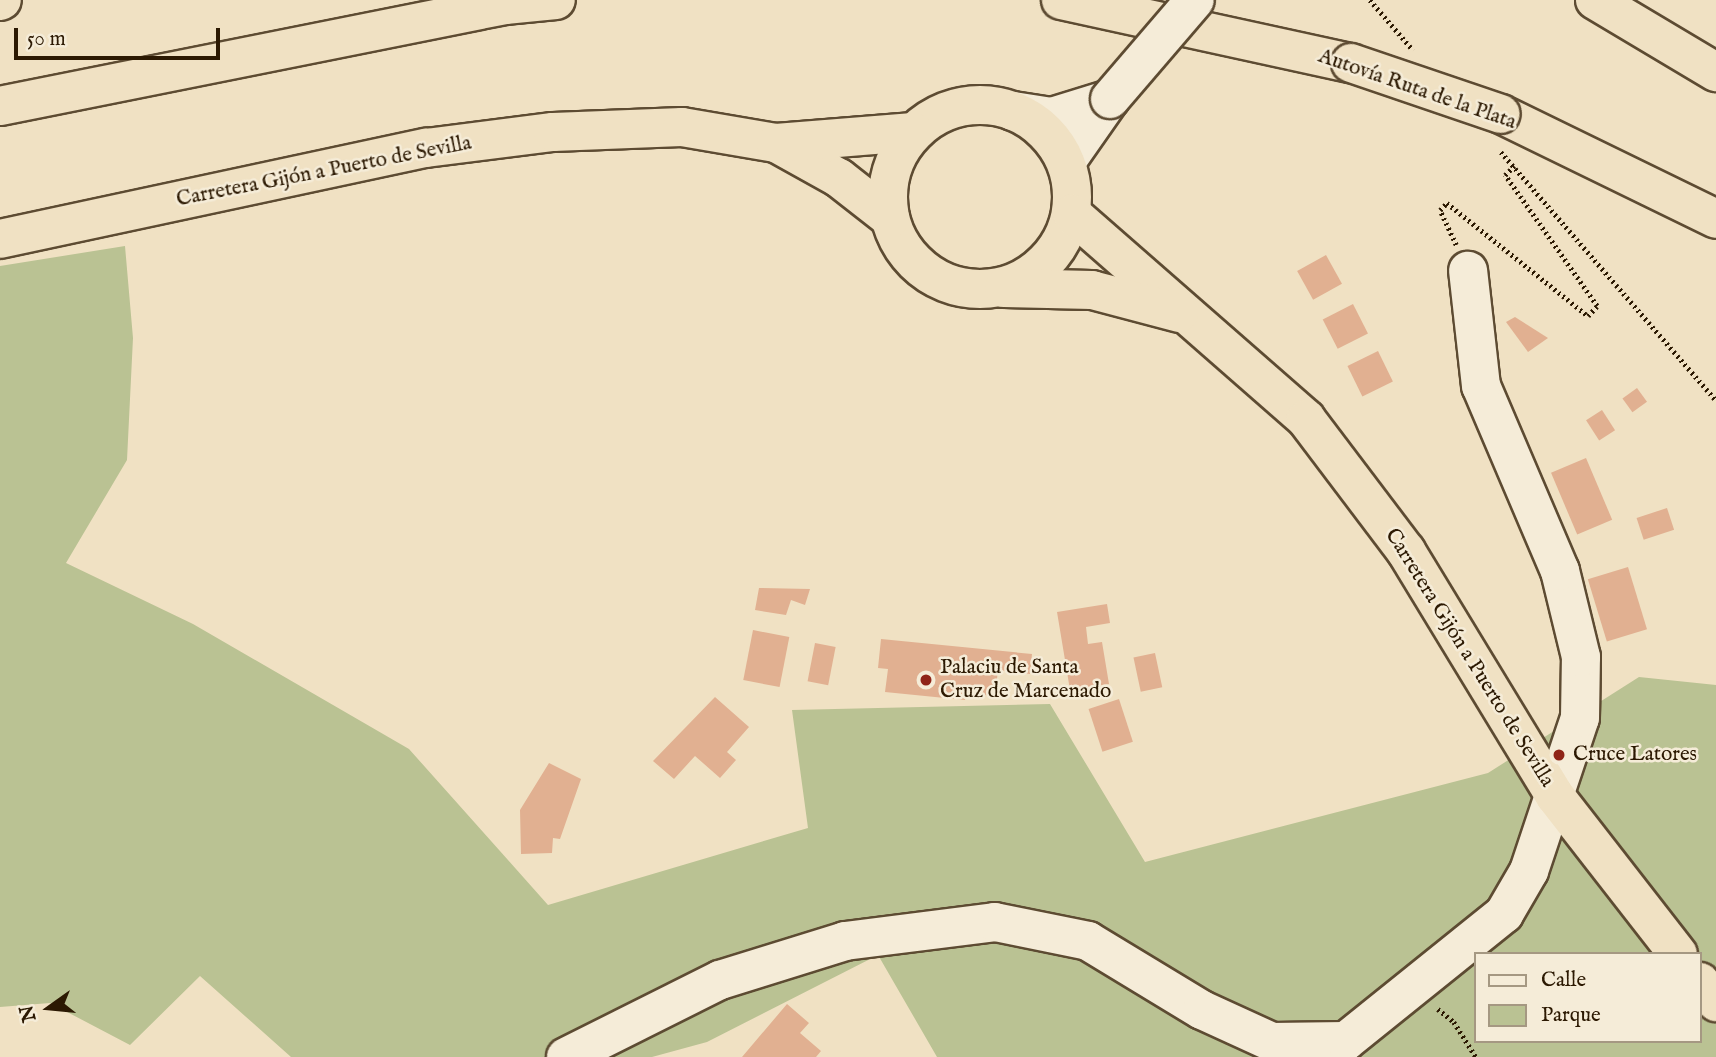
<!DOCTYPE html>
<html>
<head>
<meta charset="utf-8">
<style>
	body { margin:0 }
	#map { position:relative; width:1716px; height:1057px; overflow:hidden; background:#f0e1c3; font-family:"IM FELL English",serif }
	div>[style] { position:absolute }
	.green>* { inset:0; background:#bac293 }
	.building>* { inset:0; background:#e1b091; transform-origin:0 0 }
	.path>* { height:4.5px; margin-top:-2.25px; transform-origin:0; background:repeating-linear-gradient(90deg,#2c1902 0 2px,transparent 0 5.5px) }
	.roads { filter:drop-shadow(2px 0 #5d4b32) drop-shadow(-2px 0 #5d4b32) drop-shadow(0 2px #5d4b32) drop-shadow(0 -2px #5d4b32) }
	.minor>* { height:38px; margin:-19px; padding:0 19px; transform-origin:19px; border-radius:19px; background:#f5ecd8 }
	.highway>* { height:38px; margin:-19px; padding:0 19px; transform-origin:19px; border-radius:19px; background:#f0e1c3 }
	.highway>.ring { margin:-19px; padding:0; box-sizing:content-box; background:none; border:38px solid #f0e1c3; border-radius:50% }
	.bridges { filter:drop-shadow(2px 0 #5d4b32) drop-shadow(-2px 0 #5d4b32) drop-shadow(0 2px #5d4b32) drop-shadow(0 -2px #5d4b32) }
	.minor-bridge>* { height:38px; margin:-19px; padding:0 19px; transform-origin:19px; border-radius:19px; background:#f5ecd8 }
	.highway-bridge>* { height:38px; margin:-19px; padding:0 19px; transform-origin:19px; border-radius:19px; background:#f0e1c3 }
	.dots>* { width:19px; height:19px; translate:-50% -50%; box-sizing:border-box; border:4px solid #f5ecd8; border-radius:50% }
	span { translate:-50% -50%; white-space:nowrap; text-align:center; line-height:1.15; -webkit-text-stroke:5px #f5ecd8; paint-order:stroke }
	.street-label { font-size:21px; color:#2c1902 }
	.poi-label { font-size:21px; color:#2c1902 }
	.left { translate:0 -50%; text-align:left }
	.legend { position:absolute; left:1474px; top:952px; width:228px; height:91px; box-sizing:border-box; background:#f5ecd8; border:2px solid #a59882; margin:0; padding:9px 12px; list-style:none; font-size:21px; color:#2c1902 }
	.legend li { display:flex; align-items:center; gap:14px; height:35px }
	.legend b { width:35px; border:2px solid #a59882 }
	.north { position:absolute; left:14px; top:973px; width:70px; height:70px; -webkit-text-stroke:5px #f5ecd8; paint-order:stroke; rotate:255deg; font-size:19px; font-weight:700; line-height:28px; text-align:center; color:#2c1902 }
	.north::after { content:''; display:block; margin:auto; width:24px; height:32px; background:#2c1902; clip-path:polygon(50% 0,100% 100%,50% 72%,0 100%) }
	.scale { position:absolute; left:14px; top:28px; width:206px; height:32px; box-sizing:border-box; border:4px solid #2c1902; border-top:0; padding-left:9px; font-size:21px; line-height:24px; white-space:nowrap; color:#2c1902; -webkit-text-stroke:5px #f5ecd8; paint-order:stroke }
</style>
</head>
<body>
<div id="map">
	<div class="green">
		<div style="clip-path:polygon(evenodd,125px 246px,133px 338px,127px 460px,66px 563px,193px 624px,409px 749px,548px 905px,808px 828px,792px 710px,1050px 704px,1145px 862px,1488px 773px,1639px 677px,1716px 685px,1716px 1057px,937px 1057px,878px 955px,707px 1042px,652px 1057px,291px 1057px,200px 976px,130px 1045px,50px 1003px,0 1007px,0 266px,125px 246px,1476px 954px,1700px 954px,1700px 1041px,1476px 1041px,1476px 954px)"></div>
	</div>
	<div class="building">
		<div style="left:1326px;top:255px;width:33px;height:33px;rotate:61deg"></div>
		<div style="left:1353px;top:304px;width:33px;height:34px;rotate:63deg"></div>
		<div style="clip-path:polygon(1515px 317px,1548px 338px,1528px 352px,1506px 322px)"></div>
		<div style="left:1378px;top:351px;width:34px;height:34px;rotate:64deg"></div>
		<div style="left:1637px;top:388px;width:17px;height:18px;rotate:54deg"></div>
		<div style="left:1602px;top:410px;width:24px;height:19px;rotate:57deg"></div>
		<div style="left:1586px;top:458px;width:67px;height:38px;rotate:67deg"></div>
		<div style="left:1667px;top:508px;width:23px;height:32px;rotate:72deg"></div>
		<div style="left:1628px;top:567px;width:65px;height:42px;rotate:73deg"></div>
		<div style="clip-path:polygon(759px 588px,810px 589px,805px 605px,791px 600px,786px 615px,755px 610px)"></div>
		<div style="clip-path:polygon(1107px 604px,1110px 623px,1086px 627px,1088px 644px,1102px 642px,1109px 684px,1070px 690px,1057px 612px)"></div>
		<div style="left:753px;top:630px;width:37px;height:51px;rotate:11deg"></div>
		<div style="clip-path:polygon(881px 639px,1032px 654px,1030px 674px,998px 670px,995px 696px,964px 693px,965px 700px,885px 692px,888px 669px,878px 668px)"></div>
		<div style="left:815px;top:643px;width:21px;height:39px;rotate:11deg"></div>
		<div style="left:1155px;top:653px;width:35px;height:22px;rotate:78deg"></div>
		<div style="clip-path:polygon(715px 697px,749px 727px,727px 752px,736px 760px,720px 778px,695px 756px,674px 779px,653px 761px)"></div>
		<div style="left:1119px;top:699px;width:45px;height:32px;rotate:72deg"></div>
		<div style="clip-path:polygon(549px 763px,581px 779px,560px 839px,553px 838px,552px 853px,521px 854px,520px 810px)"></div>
		<div style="clip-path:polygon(787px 1004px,809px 1023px,800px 1033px,821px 1051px,816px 1057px,742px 1057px)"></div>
	</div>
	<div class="path">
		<div style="left:1370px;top:0;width:66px;rotate:49.3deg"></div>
		<div style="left:1501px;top:152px;width:328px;rotate:49.1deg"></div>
		<div style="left:1456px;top:245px;width:38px;rotate:-115deg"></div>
		<div style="left:1440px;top:210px;width:10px;rotate:-45deg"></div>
		<div style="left:1447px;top:203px;width:181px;rotate:38.7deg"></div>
		<div style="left:1588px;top:316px;width:13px;rotate:-48deg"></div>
		<div style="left:1597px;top:306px;width:160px;rotate:-125.1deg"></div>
		<div style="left:1505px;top:175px;width:13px;rotate:-45deg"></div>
		<div style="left:1438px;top:1009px;width:21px;rotate:39deg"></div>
		<div style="left:1454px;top:1022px;width:41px;rotate:57.8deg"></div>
	</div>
	<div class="roads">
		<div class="minor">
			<div style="left:1013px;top:111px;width:39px;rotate:9deg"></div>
			<div style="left:1052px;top:117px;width:61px;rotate:-17.2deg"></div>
			<div style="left:1066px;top:162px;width:77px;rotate:-55.1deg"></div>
			<div style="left:566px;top:1057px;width:172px;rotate:-26.6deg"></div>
			<div style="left:720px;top:980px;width:131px;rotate:-17.3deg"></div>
			<div style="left:845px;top:941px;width:151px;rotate:-7.2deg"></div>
			<div style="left:995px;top:922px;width:95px;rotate:11.5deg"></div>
			<div style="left:1088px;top:941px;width:133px;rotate:31.2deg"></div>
			<div style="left:1202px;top:1010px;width:77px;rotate:24.6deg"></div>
			<div style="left:1272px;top:1042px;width:74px;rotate:-0.8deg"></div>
			<div style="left:1346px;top:1041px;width:203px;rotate:-38.8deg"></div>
			<div style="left:1504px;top:914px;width:50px;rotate:-59.8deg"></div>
			<div style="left:1529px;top:871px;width:161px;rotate:-71.6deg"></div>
			<div style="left:1580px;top:718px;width:61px;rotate:-89.1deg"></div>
			<div style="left:1581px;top:657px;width:89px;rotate:-103.7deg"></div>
			<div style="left:1560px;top:571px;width:201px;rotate:-113.1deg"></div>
			<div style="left:1481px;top:386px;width:116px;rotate:-96.4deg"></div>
		</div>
		<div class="highway">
			<div style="left:1061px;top:0;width:297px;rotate:12.3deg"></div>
			<div style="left:1595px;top:0;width:141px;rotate:30.8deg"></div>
			<div style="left:0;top:1px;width:2px;rotate:-27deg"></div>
			<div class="ring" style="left:888px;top:105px;width:146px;height:146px"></div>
			<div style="left:0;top:106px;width:515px;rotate:-11.31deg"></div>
			<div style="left:505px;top:5px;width:51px;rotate:-5.6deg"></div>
			<div style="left:1501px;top:114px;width:239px;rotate:26deg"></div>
			<div style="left:776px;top:143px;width:72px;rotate:29.1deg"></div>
			<div style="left:839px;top:178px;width:65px;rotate:38.1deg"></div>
			<div style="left:1072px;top:214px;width:311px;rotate:41.2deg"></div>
			<div style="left:1306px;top:419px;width:166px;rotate:52.9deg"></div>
			<div style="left:1406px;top:551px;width:287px;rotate:58.7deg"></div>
			<div style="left:1555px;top:796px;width:200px;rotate:52.1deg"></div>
			<div style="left:0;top:239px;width:436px;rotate:-12.1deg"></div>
			<div style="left:426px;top:148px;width:128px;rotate:-7.2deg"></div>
			<div style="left:553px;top:132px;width:129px;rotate:-2.2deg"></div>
			<div style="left:682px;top:127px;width:95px;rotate:9.7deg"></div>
			<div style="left:776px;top:143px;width:138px;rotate:-4.6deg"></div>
			<div style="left:1004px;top:288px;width:88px;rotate:1.3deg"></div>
			<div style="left:1092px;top:290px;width:90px;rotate:14.8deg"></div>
			<div style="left:1700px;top:982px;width:26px;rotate:51deg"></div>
		</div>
	</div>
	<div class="bridges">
		<div class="minor-bridge">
			<div style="left:1110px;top:99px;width:130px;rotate:-49.4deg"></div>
		</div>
		<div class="highway-bridge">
			<div style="left:1351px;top:63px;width:158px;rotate:18.8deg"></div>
		</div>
	</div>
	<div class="dots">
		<div style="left:926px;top:680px;background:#8f2418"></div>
		<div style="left:1559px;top:755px;background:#8f2418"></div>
	</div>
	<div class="street-label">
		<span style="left:1417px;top:90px;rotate:19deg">Autovía Ruta de la Plata</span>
		<span style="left:324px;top:172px;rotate:-11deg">Carretera Gijón a Puerto de Sevilla</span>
		<span style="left:1469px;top:658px;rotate:58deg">Carretera Gijón a Puerto de Sevilla</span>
	</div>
	<div class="poi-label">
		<span class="left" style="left:940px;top:680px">Palaciu de Santa<br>Cruz de Marcenado</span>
		<span class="left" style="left:1573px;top:755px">Cruce Latores</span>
	</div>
	<ul class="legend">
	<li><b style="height:9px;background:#f5ecd8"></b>Calle</li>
	<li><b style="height:19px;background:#bac293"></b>Parque</li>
	</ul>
	<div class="north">N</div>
	<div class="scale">50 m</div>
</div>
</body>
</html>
